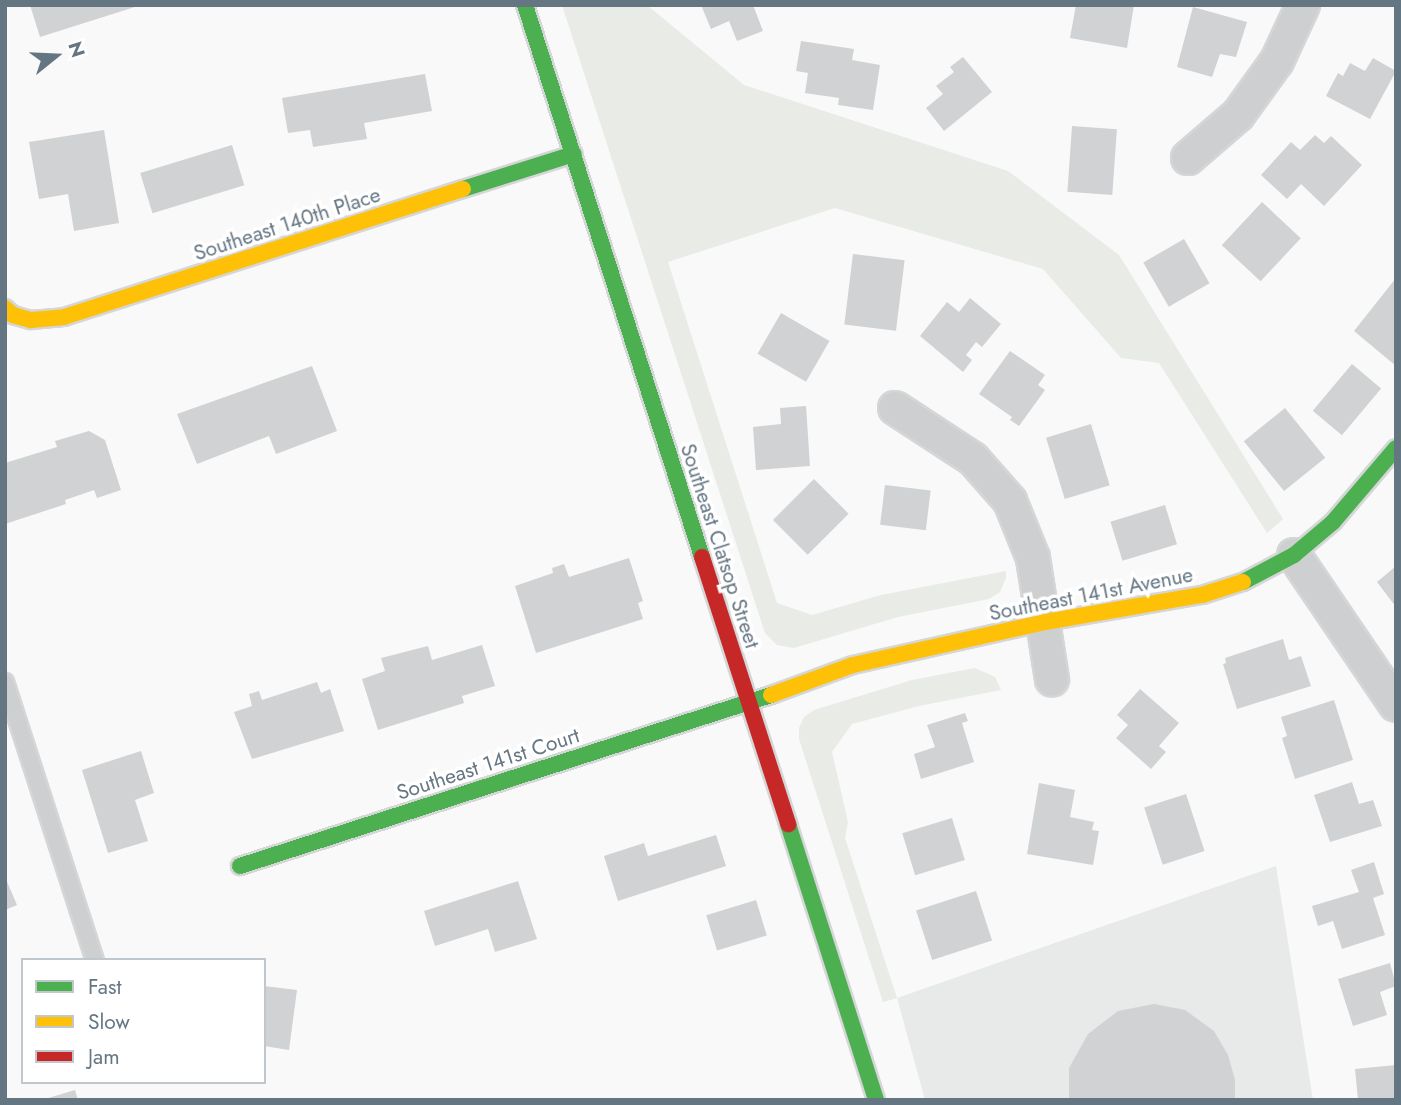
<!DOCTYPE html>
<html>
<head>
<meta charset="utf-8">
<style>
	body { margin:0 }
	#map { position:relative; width:1401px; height:1105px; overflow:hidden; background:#f9f9f9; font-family:Jost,sans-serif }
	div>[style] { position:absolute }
	.built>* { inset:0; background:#e8e9e9 }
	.green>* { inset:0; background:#e8ebe6 }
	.building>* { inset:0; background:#d0d2d3; transform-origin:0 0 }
	.roads { filter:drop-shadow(2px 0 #d5d6d7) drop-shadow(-2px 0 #d5d6d7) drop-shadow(0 2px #d5d6d7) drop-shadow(0 -2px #d5d6d7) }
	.lane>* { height:16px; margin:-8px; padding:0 8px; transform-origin:8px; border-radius:8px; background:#cecfd0 }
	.street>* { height:32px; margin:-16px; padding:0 16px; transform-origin:16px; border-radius:16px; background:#cecfd0 }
	.fast>* { height:16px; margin:-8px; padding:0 8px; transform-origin:8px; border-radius:8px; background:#4caf50 }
	.slow>* { height:16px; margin:-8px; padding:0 8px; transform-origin:8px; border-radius:8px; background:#ffc107 }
	.jam>* { height:16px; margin:-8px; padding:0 8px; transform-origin:8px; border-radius:8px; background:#c62828 }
	span { translate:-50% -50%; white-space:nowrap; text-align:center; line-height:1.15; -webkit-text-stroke:7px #fff; paint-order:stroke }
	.street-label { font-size:21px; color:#657683 }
	.frame { position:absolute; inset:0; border:7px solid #657683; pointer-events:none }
	.legend { position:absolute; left:21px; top:958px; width:245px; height:126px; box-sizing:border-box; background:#fff; border:2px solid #c1c8cd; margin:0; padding:9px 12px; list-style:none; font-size:21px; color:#657683 }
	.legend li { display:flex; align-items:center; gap:14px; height:35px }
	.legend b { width:35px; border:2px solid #c1c8cd }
	.north { position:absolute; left:21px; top:21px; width:70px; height:70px; -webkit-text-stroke:5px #fff; paint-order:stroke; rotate:72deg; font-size:19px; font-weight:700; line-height:28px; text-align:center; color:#657683 }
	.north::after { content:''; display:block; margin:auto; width:24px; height:32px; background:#657683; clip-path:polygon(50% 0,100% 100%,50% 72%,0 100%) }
</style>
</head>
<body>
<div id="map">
	<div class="built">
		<div style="clip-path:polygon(1276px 866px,1313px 1100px,925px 1100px,897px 998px)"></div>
	</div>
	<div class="green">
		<div style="clip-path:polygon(562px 5px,647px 5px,744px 85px,1008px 171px,1119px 255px,1283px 519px,1267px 533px,1159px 363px,1121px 358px,1043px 269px,835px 208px,668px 262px,777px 603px,812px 615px,881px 595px,1006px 571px,1006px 578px,1000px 592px,989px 599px,898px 617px,794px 648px,777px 645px,765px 633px)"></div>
		<div style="clip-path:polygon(975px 668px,995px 677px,1001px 690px,919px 706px,852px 724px,832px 752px,848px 822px,845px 838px,897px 998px,883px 1002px,799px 739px,799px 728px,804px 717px,814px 710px,912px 680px)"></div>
	</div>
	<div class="building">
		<div style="clip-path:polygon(30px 5px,137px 5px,138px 6px,40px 37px)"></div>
		<div style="clip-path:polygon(701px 5px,753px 5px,763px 31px,737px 41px,729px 21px,711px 29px)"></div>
		<div style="clip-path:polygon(1076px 5px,1134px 5px,1127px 48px,1070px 38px)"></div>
		<div style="clip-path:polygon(1193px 7px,1247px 22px,1236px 57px,1220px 54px,1212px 77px,1177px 67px)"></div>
		<div style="clip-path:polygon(801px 41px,854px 49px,852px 60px,880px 65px,873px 110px,838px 105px,839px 98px,805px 93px,808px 73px,796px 71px)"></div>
		<div style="clip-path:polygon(963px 57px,992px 92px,944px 131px,926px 108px,943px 94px,936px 86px,954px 72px,950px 67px)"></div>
		<div style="clip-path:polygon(1373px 58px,1396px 71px,1370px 119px,1326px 96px,1338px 73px,1343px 76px,1350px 63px,1365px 71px)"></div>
		<div style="clip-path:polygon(425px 74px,432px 111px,364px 123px,367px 139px,313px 147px,310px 130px,288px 133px,282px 98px)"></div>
		<div style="left:1072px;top:126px;width:45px;height:66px;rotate:4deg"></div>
		<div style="clip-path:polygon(104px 130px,119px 223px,74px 231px,68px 194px,39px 199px,29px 142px)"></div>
		<div style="clip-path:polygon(1315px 135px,1324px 143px,1331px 136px,1362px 165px,1324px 206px,1301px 184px,1287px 199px,1261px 175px,1291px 142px,1300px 150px)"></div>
		<div style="left:232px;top:145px;width:42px;height:96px;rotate:73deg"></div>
		<div style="left:1262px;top:202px;width:53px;height:59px;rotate:43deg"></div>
		<div style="left:1184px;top:239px;width:51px;height:47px;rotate:60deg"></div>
		<div style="left:853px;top:254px;width:52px;height:71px;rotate:7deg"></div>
		<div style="clip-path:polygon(1396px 278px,1396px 366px,1354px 331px)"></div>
		<div style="clip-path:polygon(970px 298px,1001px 324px,982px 347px,976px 342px,966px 355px,972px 360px,963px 372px,920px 336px,947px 302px,959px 312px)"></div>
		<div style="left:781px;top:313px;width:56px;height:47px;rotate:30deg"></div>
		<div style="clip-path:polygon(1010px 351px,1045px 375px,1038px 385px,1045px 390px,1019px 426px,1010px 420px,1012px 417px,979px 394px)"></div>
		<div style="left:1352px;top:364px;width:38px;height:61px;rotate:40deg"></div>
		<div style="clip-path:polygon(312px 366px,337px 431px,276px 454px,269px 436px,197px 464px,177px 414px)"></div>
		<div style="clip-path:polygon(806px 406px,810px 466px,756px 470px,753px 427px,781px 424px,780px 408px)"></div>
		<div style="left:1285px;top:408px;width:64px;height:53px;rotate:51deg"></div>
		<div style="left:1091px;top:424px;width:64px;height:47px;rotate:73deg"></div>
		<div style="clip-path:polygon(89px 431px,105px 440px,121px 490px,97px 498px,94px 490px,65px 500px,66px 504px,5px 524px,5px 463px,57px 447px,55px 441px)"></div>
		<div style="left:814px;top:479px;width:49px;height:58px;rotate:45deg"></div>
		<div style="left:885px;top:485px;width:46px;height:40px;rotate:7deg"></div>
		<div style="left:1165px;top:505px;width:41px;height:57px;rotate:73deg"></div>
		<div style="clip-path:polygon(629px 558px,643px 601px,638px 603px,643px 619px,536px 653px,515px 586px,553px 573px,552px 568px,564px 564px,569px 577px)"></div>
		<div style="clip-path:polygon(1396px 566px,1396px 607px,1377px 582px)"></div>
		<div style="clip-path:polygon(1283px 639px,1289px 660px,1301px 656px,1311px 686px,1237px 709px,1223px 664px,1226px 663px,1225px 658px)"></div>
		<div style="clip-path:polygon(482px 645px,495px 686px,462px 696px,464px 703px,378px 730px,362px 679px,385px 671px,381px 658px,428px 646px,432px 660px)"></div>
		<div style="clip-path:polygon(317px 682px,321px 693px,330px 689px,344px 731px,252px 759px,234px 712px,252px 706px,249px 694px,259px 691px,262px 700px)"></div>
		<div style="clip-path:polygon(1140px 689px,1179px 723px,1159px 746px,1166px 752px,1151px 769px,1116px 738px,1128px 725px,1117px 715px)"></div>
		<div style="clip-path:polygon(1334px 700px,1353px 760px,1295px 779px,1282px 738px,1287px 736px,1281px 717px)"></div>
		<div style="clip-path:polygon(965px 713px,968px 721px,962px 723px,974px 762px,921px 779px,914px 754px,935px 747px,927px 725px)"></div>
		<div style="clip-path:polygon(141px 751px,154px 793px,135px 800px,148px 841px,108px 853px,82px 770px)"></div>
		<div style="clip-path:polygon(1352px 782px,1359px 804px,1373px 800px,1382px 826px,1330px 842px,1314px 795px)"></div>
		<div style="clip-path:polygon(1039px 783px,1075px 790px,1070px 817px,1094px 822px,1092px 830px,1099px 831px,1093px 865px,1027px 854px)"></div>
		<div style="left:1186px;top:794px;width:60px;height:44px;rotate:72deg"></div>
		<div style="left:952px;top:818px;width:44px;height:52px;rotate:73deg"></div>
		<div style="clip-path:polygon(716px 835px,726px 866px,618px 901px,604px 856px,644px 843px,648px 856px)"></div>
		<div style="clip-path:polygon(1374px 862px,1384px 894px,1373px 898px,1385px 935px,1342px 949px,1333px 921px,1318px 926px,1312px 906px,1359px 892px,1351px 870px)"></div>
		<div style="clip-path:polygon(5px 877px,17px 905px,5px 910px)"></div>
		<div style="clip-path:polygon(518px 881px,537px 939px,495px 952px,488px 929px,435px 946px,424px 911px)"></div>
		<div style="left:976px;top:891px;width:52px;height:63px;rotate:72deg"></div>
		<div style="left:756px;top:900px;width:37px;height:52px;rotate:73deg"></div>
		<div style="clip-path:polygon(1390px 963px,1396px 986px,1380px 992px,1387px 1015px,1353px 1026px,1338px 979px)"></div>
		<div style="clip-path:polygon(264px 986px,297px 990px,289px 1050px,264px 1046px)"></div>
		<div style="clip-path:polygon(1154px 1004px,1185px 1010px,1214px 1031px,1228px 1055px,1235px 1080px,1235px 1100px,1069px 1100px,1069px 1068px,1088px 1034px,1118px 1011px)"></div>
		<div style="clip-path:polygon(1396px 1065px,1396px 1100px,1358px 1100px,1355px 1069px)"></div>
		<div style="clip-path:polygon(75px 1090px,78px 1100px,45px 1100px,45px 1099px)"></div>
	</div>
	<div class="roads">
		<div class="lane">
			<div style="left:5px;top:682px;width:292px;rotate:72.1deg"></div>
		</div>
		<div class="street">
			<div style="left:1188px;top:158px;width:66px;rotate:-40.7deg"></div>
			<div style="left:1238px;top:115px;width:67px;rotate:-54.2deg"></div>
			<div style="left:1277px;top:61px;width:62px;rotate:-65.1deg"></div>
			<div style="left:895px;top:408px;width:93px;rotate:33.2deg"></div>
			<div style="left:973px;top:459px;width:56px;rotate:48.6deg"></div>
			<div style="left:1010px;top:501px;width:61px;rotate:68deg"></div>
			<div style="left:1033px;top:558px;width:123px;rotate:81.1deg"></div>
			<div style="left:1294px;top:555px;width:181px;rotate:55.8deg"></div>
		</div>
		<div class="fast">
			<div style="left:525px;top:5px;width:580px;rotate:72.22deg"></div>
			<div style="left:463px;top:189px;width:116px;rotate:-17.5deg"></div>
			<div style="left:1243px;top:582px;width:58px;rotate:-27.9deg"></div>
			<div style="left:1294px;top:555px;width:51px;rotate:-40.2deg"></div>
			<div style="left:1333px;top:522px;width:97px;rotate:-49.6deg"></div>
			<div style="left:788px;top:824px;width:290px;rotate:72.3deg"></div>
			<div style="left:240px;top:866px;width:558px;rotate:-17.85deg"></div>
		</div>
		<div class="slow">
			<div style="left:5px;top:308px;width:11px;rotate:41deg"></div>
			<div style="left:13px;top:315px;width:19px;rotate:16deg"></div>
			<div style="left:31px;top:320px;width:33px;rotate:-5deg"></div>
			<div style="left:64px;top:317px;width:419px;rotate:-17.8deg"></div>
			<div style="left:771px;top:695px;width:87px;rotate:-20.1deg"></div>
			<div style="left:853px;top:665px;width:197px;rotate:-12.6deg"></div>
			<div style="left:1045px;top:622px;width:159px;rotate:-9.8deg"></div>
			<div style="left:1202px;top:595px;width:43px;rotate:-17.6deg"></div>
		</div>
		<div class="jam">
			<div style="left:702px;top:557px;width:281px;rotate:72.1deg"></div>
		</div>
	</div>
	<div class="street-label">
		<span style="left:287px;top:224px;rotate:-18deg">Southeast 140th Place</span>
		<span style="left:720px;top:546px;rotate:72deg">Southeast Clatsop Street</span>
		<span style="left:1091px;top:594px;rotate:-11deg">Southeast 141st Avenue</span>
		<span style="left:488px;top:764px;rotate:-18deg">Southeast 141st Court</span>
	</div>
	<div class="frame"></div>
	<ul class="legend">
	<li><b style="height:9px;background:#4caf50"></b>Fast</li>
	<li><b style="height:9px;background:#ffc107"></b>Slow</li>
	<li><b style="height:9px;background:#c62828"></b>Jam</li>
	</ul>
	<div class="north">N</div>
</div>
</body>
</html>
